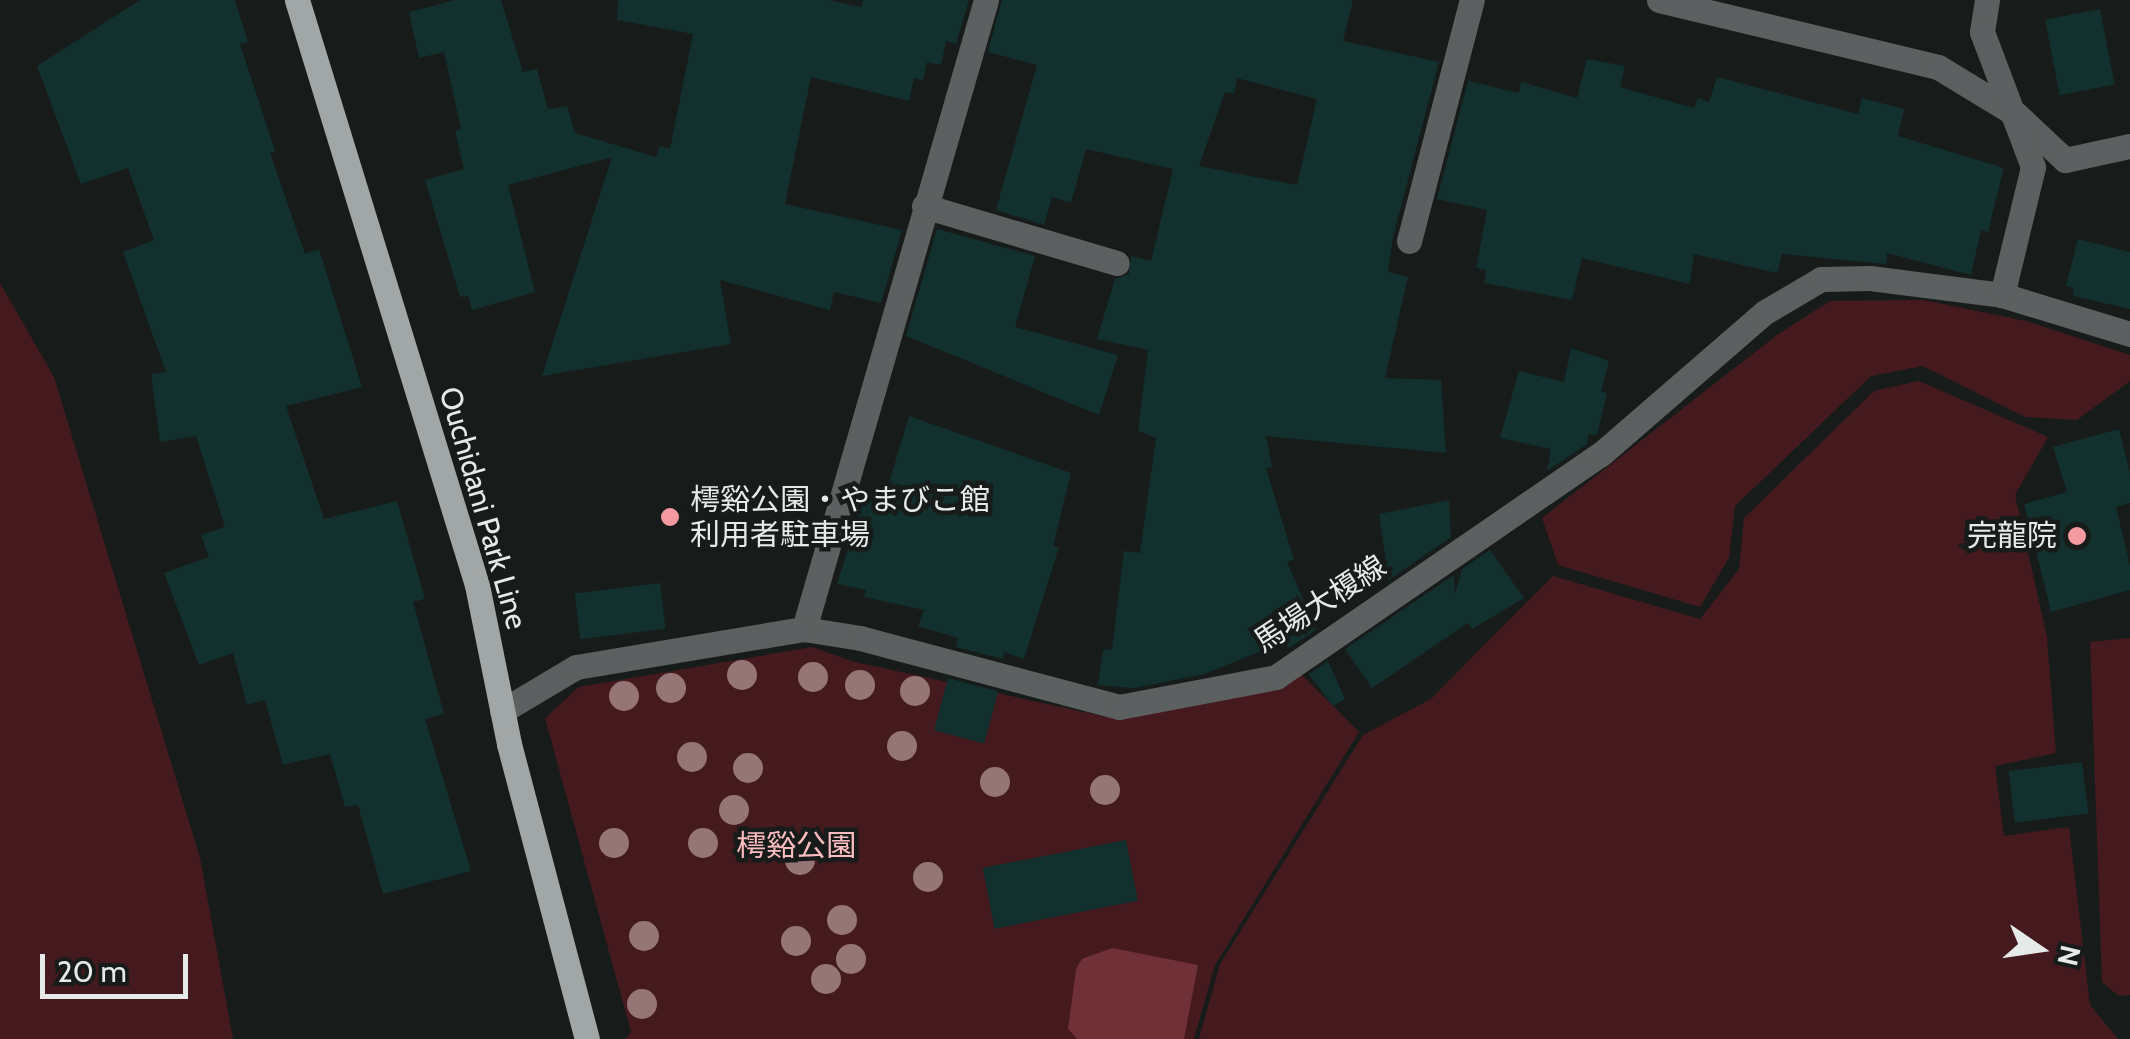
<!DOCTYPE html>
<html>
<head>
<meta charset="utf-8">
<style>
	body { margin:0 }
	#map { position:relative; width:2130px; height:1039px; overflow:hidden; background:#171c1b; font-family:Cabin,"Noto Sans JP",sans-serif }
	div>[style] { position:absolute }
	.green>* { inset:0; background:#451a1e }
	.water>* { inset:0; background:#703037 }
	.building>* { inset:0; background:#11302e; transform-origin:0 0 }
	.minor>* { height:25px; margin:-12.5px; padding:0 12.5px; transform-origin:12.5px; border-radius:12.5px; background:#5d6060 }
	.major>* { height:25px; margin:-12.5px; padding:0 12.5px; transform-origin:12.5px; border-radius:12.5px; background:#a1a7a6 }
	.trees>* { width:30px; height:30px; margin:-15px; border-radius:50%; background:#957576 }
	.dots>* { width:28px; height:28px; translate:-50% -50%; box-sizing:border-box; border:5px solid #171c1b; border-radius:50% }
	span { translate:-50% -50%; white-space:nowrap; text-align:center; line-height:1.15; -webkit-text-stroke:9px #171c1b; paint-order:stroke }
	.poi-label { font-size:30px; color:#e6eae9 }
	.left { translate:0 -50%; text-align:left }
	.right { translate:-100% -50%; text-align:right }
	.street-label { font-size:30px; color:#e6eae9 }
	.park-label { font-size:30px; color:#fcbdc0 }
	.north { position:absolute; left:1990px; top:899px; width:100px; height:100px; -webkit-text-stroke:8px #171c1b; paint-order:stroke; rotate:103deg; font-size:28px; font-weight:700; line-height:40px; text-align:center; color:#e6eae9 }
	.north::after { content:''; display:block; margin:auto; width:35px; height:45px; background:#e6eae9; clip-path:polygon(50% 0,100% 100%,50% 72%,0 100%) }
	.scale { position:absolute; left:40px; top:954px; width:148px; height:45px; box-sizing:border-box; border:5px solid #e6eae9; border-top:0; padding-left:12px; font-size:30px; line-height:35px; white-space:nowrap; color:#e6eae9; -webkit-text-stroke:8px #171c1b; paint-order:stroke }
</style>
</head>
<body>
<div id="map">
	<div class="green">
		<div style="clip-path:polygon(0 283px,54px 377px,200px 858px,233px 1039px,0 1039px)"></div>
		<div style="clip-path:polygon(1923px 300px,2026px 321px,2130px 355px,2130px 381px,2077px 420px,2025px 417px,1923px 366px,1871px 376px,1735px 506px,1729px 558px,1700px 607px,1558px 565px,1542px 518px,1777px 335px,1830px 301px)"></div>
		<div style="clip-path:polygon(1919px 381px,2048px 437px,2015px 495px,2047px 637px,2056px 753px,1995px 766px,2004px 836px,2069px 827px,2090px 1005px,2118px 1039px,1199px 1039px,1220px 964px,1363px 735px,1431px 699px,1553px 576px,1700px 619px,1739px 569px,1744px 518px,1874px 391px)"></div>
		<div style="clip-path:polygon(2130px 638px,2130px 995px,2119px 996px,2102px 982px,2090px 642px)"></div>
		<div style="clip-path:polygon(812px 647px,851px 661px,1111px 718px,1281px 686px,1299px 672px,1359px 732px,1215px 965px,1194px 1039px,625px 1039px,631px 1032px,545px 718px,579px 687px)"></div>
	</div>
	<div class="water">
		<div style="clip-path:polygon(1112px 948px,1198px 965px,1184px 1039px,1077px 1039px,1068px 1029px,1076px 969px,1082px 959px)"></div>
	</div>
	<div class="building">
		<div style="clip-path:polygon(140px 0,235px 0,248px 42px,240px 44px,275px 151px,270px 153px,305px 254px,319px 249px,362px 387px,286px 406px,324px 519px,397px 501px,425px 599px,413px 602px,444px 714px,425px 719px,471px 871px,383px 894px,358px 805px,345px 807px,330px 754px,283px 765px,265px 700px,247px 705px,233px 653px,199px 665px,164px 573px,209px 557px,201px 535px,225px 527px,196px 436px,160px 442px,151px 374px,166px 372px,123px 252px,154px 240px,128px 168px,81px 184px,37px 66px)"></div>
		<div style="clip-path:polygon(455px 0,501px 0,523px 72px,537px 69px,548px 109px,567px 106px,575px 133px,656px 157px,660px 146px,670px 149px,693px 34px,617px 20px,618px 0,828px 0,861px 7px,863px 0,969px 0,956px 44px,946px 41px,941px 65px,927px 62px,923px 80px,914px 78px,909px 101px,811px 77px,785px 204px,902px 230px,881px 303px,834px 292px,830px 310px,720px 280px,731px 344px,542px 376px,612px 157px,508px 185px,535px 292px,472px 310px,468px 296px,460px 297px,425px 180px,464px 169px,455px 131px,461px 129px,444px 52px,419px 58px,409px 12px)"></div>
		<div style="clip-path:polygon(evenodd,1002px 0,1353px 0,1343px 41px,1439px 62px,1393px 237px,1388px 272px,1408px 277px,1385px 378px,1441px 380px,1446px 453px,1266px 436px,1272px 467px,1266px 468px,1294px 560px,1287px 562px,1316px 630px,1289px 648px,1284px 642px,1204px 674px,1134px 688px,1098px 685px,1103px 650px,1112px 649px,1124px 551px,1140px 553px,1156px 438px,1138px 431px,1148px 350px,1097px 339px,1115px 279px,1129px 274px,1131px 256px,1151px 261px,1173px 169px,1086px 149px,1071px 203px,1052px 197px,1044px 225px,996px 210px,1037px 65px,988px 52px,1002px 0,1237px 78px,1317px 99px,1297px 185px,1199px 166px,1225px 92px,1234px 94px,1237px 78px)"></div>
		<div style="left:2100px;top:9px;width:77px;height:56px;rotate:79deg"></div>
		<div style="clip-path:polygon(1587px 59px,1625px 66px,1620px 87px,1694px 108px,1698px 98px,1709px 102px,1717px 77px,1858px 114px,1862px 98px,1904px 109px,1898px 136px,2004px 168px,1988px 232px,1981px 230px,1971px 275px,1887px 253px,1886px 264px,1782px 254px,1777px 273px,1694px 254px,1690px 284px,1582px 258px,1572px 300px,1484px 283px,1486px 270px,1476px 268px,1487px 210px,1437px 199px,1468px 81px,1519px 93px,1521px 82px,1577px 98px)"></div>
		<div style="clip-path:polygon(937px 229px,1035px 256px,1015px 327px,1118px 355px,1099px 415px,906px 336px)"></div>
		<div style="clip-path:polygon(2078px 239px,2130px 252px,2130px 309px,2073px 296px,2074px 288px,2066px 286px)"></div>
		<div style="clip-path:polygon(1571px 348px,1609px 361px,1601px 392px,1607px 393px,1597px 435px,1589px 434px,1587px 444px,1547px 471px,1551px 449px,1500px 438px,1519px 371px,1564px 382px)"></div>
		<div style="clip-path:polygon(909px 416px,1071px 473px,1053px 546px,1059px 547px,1024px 659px,1004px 652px,1003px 659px,956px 647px,958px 638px,918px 626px,924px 610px,864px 597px,866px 590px,837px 584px,864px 499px,883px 503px)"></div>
		<div style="clip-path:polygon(2119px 429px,2130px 473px,2130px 503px,2116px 507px,2130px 566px,2130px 590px,2051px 612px,2024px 504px,2067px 492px,2053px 447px)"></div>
		<div style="clip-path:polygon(1449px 500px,1451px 537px,1389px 580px,1379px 514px)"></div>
		<div style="clip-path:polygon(1490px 550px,1524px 598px,1472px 629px,1468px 623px,1372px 688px,1345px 649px,1454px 575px,1455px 595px,1462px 569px)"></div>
		<div style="left:660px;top:583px;width:46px;height:86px;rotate:83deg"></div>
		<div style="clip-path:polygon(1328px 661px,1345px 699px,1333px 706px,1309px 674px)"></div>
		<div style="left:948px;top:678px;width:52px;height:54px;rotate:15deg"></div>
		<div style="left:2082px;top:762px;width:52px;height:74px;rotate:83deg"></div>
		<div style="left:1126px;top:840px;width:62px;height:146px;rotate:79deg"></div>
	</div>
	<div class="minor">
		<div style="left:986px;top:0;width:655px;rotate:106.14deg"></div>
		<div style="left:804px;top:629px;width:57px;rotate:9.1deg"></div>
		<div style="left:860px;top:638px;width:268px;rotate:14.9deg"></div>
		<div style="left:1119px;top:707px;width:160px;rotate:-10.8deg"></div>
		<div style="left:1276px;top:677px;width:394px;rotate:-34.5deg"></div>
		<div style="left:1601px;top:454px;width:217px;rotate:-40.9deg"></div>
		<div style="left:1765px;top:312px;width:65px;rotate:-30.5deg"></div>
		<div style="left:1821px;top:279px;width:49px;rotate:-1.2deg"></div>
		<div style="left:1870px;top:278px;width:133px;rotate:7.3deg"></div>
		<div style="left:2002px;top:295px;width:134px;rotate:16.9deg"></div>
		<div style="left:1659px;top:0;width:287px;rotate:13.5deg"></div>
		<div style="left:1938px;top:67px;width:92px;rotate:31.3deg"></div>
		<div style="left:2017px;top:115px;width:66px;rotate:43.2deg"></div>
		<div style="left:2065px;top:160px;width:66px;rotate:-12.2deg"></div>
		<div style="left:1987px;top:0;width:32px;rotate:99deg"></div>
		<div style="left:1982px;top:32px;width:144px;rotate:69.3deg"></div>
		<div style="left:2033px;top:167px;width:132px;rotate:103.6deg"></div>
		<div style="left:924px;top:206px;width:201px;rotate:16.5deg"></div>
		<div style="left:1409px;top:241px;width:249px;rotate:-75.4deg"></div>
		<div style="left:502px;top:711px;width:86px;rotate:-30.7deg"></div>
		<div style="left:576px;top:667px;width:231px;rotate:-9.5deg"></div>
	</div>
	<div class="major">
		<div style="left:297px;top:0;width:612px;rotate:72.9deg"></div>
		<div style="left:477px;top:585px;width:162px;rotate:78.6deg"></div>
		<div style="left:509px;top:744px;width:305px;rotate:75.2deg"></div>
	</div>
	<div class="trees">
		<div style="left:742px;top:675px"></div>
		<div style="left:813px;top:677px"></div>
		<div style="left:860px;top:685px"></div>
		<div style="left:671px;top:688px"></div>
		<div style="left:915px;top:691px"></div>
		<div style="left:624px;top:696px"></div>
		<div style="left:902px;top:746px"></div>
		<div style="left:692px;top:757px"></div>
		<div style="left:748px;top:768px"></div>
		<div style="left:995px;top:782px"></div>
		<div style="left:1105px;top:790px"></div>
		<div style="left:734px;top:810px"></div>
		<div style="left:614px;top:843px"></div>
		<div style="left:703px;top:843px"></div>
		<div style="left:800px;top:860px"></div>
		<div style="left:928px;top:877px"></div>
		<div style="left:842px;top:920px"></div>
		<div style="left:644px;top:936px"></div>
		<div style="left:796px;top:941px"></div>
		<div style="left:851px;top:959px"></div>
		<div style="left:826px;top:979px"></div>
		<div style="left:642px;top:1004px"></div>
	</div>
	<div class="dots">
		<div style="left:670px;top:517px;background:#f49aa0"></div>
		<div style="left:2077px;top:536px;background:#f49aa0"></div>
	</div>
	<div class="poi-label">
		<span class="left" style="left:690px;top:517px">樗谿公園・やまびこ館<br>利用者駐車場</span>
		<span class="right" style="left:2057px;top:536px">完龍院</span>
	</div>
	<div class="street-label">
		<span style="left:483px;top:508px;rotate:74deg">Ouchidani Park Line</span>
		<span style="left:1320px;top:604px;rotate:-33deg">馬場大榎線</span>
	</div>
	<div class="park-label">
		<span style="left:796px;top:846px">樗谿公園</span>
	</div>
	<div class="north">N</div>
	<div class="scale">20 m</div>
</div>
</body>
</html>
